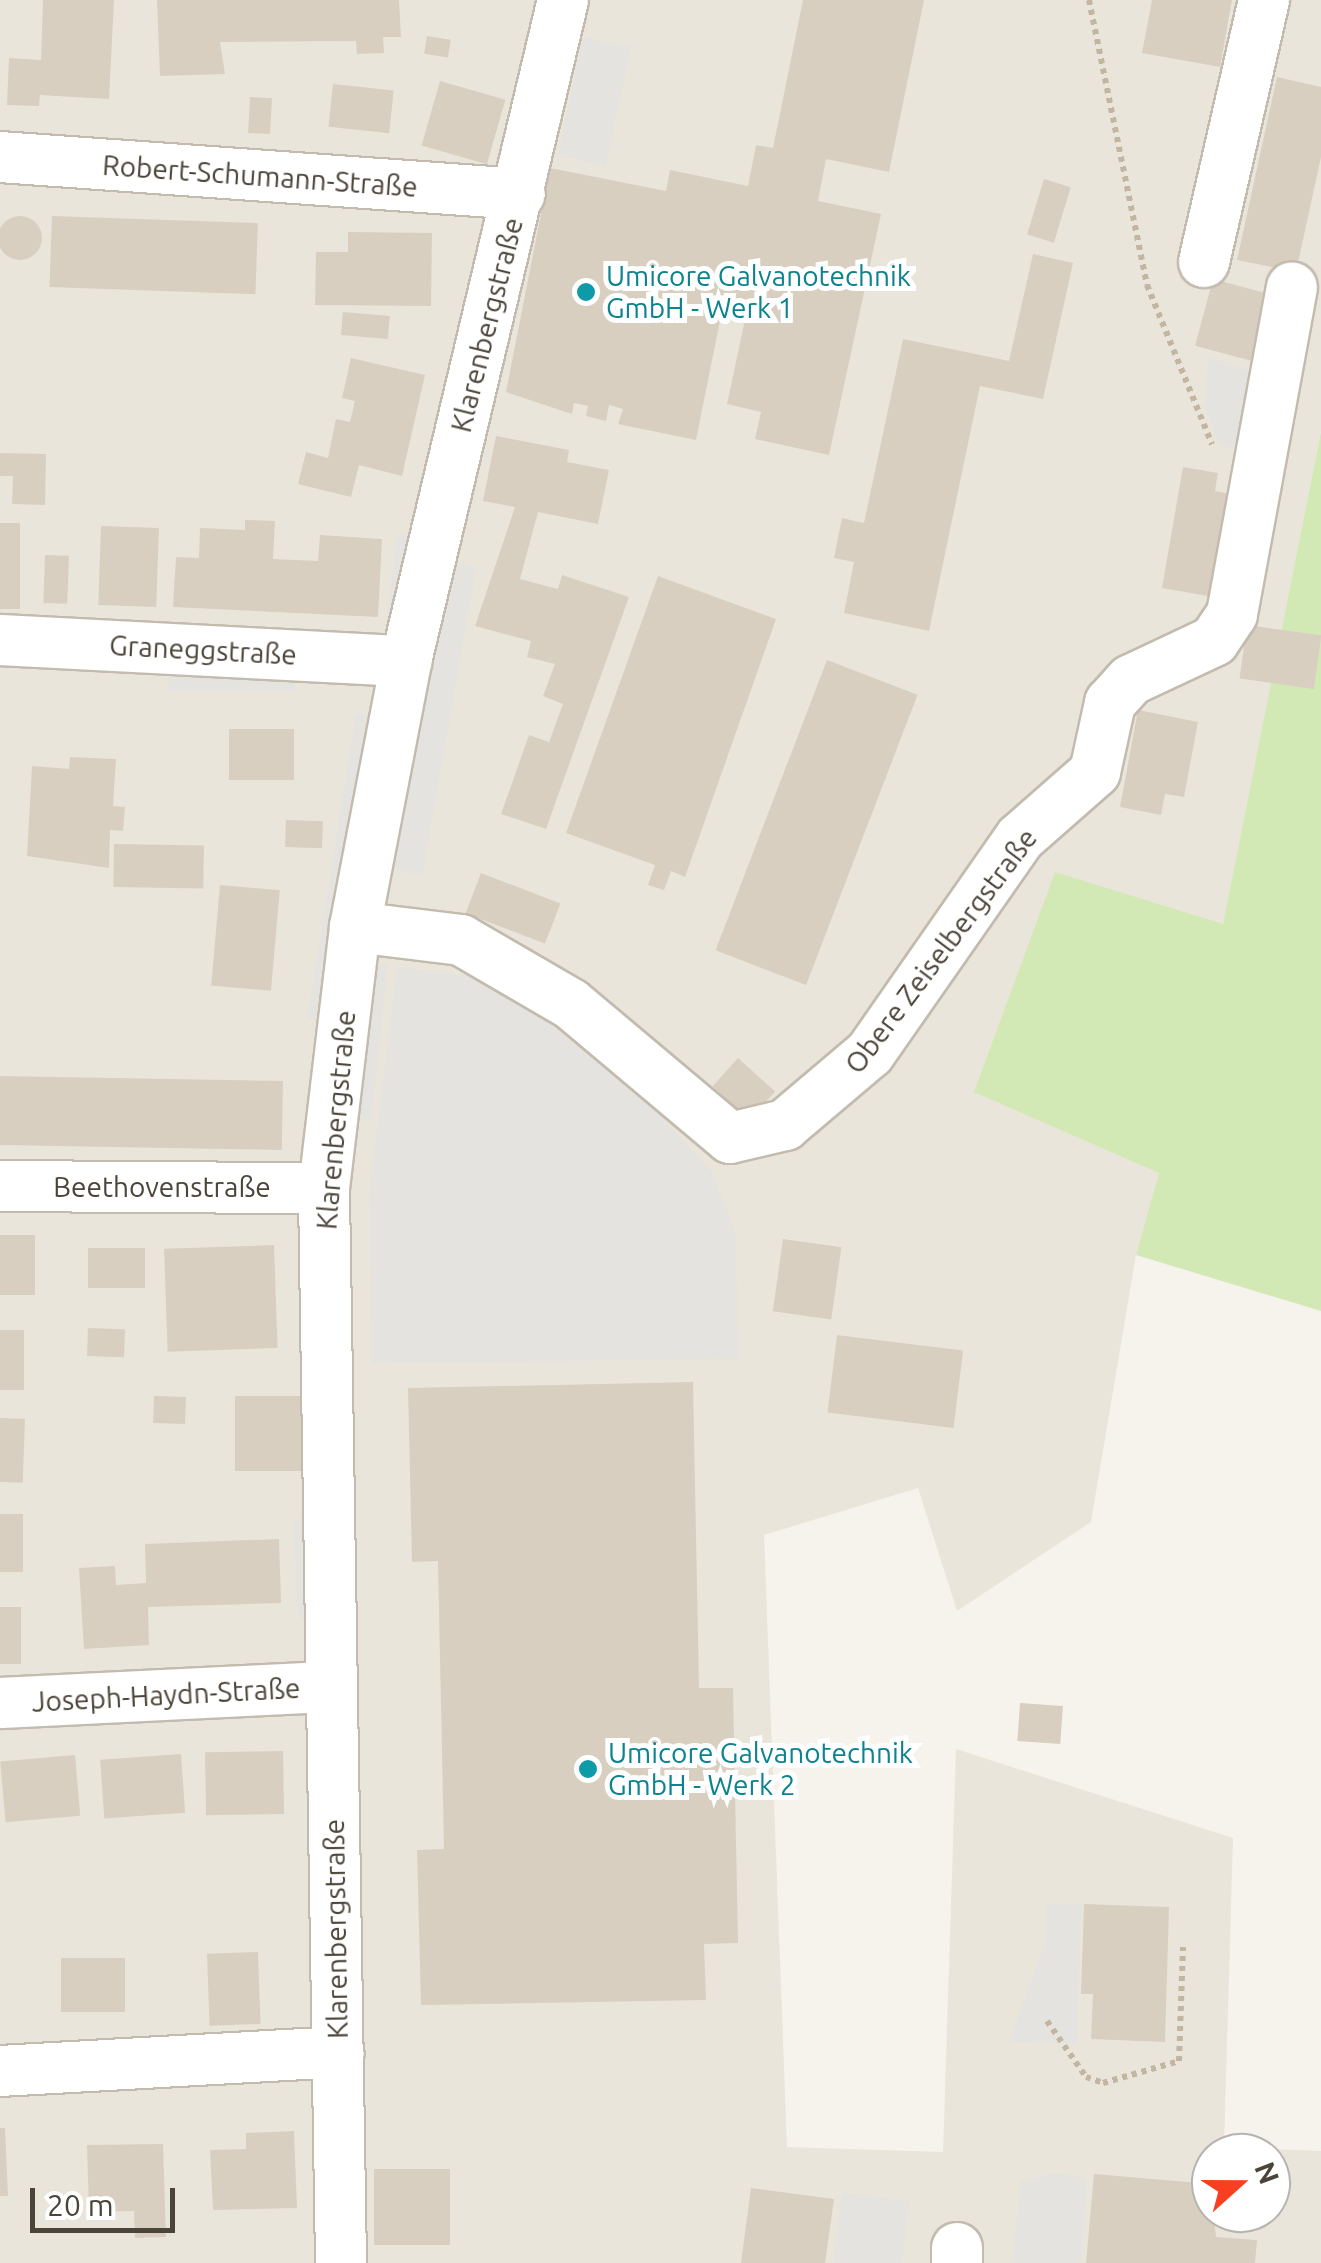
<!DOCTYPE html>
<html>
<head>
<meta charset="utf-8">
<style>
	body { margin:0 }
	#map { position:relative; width:1321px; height:2263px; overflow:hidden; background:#f6f3ec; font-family:Ubuntu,sans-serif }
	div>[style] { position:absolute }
	.residential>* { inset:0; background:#eae5da }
	.green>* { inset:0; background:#d2e9b6 }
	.parking>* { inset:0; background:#e5e3e0; transform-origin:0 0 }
	.building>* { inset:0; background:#d8cfc1; transform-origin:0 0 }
	.round { border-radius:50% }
	.path>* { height:6px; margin-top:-3px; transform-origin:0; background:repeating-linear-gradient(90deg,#c3b6a0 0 5px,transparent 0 10px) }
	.roads { filter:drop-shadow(2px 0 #c2bbae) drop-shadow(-2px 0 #c2bbae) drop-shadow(0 2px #c2bbae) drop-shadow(0 -2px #c2bbae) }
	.street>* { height:50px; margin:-25px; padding:0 25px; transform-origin:25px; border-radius:25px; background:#fff }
	.dots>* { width:28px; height:28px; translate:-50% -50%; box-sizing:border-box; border:5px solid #fff; border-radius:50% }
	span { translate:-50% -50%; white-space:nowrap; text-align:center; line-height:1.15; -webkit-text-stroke:10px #fff; paint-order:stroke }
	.street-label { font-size:28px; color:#4b4439 }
	.culture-label { font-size:28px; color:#0d838f }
	.left { translate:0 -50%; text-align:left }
	.north { position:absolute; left:1191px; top:2133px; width:100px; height:100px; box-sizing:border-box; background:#fff; border:2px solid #b7b4b0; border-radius:50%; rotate:69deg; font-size:28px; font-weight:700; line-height:40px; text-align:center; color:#4b4439 }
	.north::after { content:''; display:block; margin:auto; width:35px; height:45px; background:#f84021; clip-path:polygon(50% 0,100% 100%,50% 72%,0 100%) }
	.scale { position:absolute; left:30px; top:2188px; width:145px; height:45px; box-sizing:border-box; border:5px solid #4b4439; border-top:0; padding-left:12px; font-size:30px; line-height:35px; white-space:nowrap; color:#4b4439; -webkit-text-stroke:8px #fff; paint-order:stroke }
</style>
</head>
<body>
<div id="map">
	<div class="residential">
		<div style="clip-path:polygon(evenodd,0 0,1321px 0,1321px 431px,1223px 925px,975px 1091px,1160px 1173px,1136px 1255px,1091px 1522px,957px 1611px,918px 1488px,764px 1535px,787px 2147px,943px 2152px,956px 1749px,1233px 1838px,1224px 2147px,1321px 2151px,1321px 2263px,0 2263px,0 0,1211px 2153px,1271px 2153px,1271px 2213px,1211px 2213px,1211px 2153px)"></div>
	</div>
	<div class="green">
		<div style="clip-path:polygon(1321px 431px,1321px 1311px,1136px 1255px,1159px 1173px,974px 1092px,1055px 872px,1223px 924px)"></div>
	</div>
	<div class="parking">
		<div style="left:583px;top:37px;width:49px;height:121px;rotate:12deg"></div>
		<div style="clip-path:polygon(1208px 357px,1258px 374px,1245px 449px,1220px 446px,1205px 408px)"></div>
		<div style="left:397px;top:534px;width:23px;height:79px;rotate:7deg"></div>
		<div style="left:449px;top:562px;width:28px;height:313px;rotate:10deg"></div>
		<div style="left:168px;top:665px;width:126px;height:26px"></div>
		<div style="left:356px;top:713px;width:25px;height:309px;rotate:9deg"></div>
		<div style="left:359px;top:962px;width:29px;height:156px;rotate:6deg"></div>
		<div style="clip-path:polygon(397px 967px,472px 976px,547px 1015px,639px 1092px,712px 1172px,736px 1234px,738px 1359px,372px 1363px,369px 1194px)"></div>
		<div style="clip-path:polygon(316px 1498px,320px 1640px,297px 1612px,294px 1525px)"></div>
		<div style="clip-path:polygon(1046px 1903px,1081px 1904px,1077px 2044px,1009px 2042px,1045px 1943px)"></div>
		<div style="clip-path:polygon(1057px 2173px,1087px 2178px,1081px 2263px,1012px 2263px,1021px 2181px)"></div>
		<div style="left:842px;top:2193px;width:68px;height:71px;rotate:7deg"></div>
	</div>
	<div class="building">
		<div style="clip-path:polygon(43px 0,114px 0,109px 99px,40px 95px,39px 106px,7px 105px,9px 58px,41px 60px)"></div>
		<div style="clip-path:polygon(157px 0,399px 0,401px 37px,383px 37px,384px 53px,357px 54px,356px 41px,220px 42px,225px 74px,160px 76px)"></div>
		<div style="clip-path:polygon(803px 0,924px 0,889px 172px,826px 159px,818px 201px,881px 214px,829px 455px,755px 439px,761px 412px,727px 404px,746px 315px,722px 311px,696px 440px,618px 424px,623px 409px,609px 405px,606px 421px,586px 416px,588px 406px,574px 403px,572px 414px,506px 392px,550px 168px,666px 191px,670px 170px,748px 186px,756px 145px,773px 148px)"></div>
		<div style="clip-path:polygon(1152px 0,1232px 0,1220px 67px,1142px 53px)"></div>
		<div style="left:427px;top:36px;width:24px;height:18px;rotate:9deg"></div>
		<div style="clip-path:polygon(1277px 77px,1321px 87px,1321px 157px,1296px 272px,1237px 260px)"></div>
		<div style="left:440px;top:81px;width:68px;height:67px;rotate:16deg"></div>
		<div style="left:333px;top:84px;width:61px;height:43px;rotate:6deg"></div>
		<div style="left:250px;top:97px;width:22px;height:36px;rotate:3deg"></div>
		<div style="left:1044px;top:179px;width:28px;height:58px;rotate:17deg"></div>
		<div style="left:52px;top:216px;width:206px;height:71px;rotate:2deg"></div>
		<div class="round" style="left:-2px;top:216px;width:44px;height:44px"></div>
		<div style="clip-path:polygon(348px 232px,432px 233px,431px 306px,315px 305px,316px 252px,348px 252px)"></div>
		<div style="clip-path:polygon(1033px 254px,1073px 263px,1043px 399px,980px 386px,929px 631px,844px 613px,854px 562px,834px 558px,842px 518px,864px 523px,903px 339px,1009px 361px)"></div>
		<div style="left:1213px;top:279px;width:61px;height:69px;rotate:15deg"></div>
		<div style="left:343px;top:312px;width:47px;height:23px;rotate:5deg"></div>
		<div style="clip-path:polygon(351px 358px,425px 375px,402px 476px,359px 465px,351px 497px,298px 484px,306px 452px,328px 458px,336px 419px,350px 422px,355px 401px,342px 398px)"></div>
		<div style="clip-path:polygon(496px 436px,569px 450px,567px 462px,609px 470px,598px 524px,538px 512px,520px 579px,558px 589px,562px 575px,629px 597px,546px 829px,501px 814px,529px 735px,549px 742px,563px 704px,543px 696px,555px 664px,527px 657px,531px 641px,475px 626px,515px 507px,483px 501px)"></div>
		<div style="clip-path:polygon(0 453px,46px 454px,45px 505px,12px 504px,13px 476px,0 476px)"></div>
		<div style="clip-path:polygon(1183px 467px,1218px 473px,1215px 491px,1236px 495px,1219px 598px,1162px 588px)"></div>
		<div style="clip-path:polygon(245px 520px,275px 521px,273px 559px,318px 561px,320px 535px,382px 539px,378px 617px,173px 607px,176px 557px,199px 558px,200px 528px,245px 530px)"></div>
		<div style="left:0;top:523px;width:20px;height:86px"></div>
		<div style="left:101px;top:526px;width:58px;height:79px;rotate:2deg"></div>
		<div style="left:45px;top:555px;width:24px;height:48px;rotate:2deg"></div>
		<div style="clip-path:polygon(658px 576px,776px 619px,685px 877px,671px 871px,664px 890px,648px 885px,655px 865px,566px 833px)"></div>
		<div style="left:1247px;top:625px;width:75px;height:54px;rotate:8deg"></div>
		<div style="left:827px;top:660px;width:97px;height:311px;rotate:21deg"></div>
		<div style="clip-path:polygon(1138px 710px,1198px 722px,1184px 797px,1165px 794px,1161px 815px,1120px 807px)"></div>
		<div style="left:229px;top:729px;width:65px;height:51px"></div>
		<div style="clip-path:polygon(70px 757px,116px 759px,113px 806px,125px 807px,123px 831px,110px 830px,109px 868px,27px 856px,32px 766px,69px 769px)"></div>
		<div style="left:286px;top:820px;width:37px;height:27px;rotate:2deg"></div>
		<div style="left:114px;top:844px;width:90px;height:43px;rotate:1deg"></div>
		<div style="left:481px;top:873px;width:85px;height:43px;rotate:21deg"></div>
		<div style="left:220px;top:885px;width:60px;height:101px;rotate:5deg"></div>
		<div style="left:738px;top:1058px;width:50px;height:38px;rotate:42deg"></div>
		<div style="left:0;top:1076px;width:283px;height:69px;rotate:1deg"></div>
		<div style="left:0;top:1235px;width:35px;height:60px"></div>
		<div style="left:783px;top:1239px;width:59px;height:73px;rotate:8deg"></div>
		<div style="left:274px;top:1245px;width:103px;height:110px;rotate:88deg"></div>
		<div style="left:88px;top:1248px;width:57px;height:40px"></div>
		<div style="left:88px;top:1328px;width:37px;height:28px;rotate:2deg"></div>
		<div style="left:0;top:1330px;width:24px;height:60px"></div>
		<div style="left:837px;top:1335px;width:127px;height:78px;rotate:7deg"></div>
		<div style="clip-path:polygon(693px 1382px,699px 1688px,733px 1688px,738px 1943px,704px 1944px,706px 2000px,421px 2005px,417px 1850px,444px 1849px,438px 1561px,412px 1562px,408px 1388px)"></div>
		<div style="left:154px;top:1396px;width:32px;height:27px;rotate:2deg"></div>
		<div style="left:235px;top:1396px;width:70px;height:75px"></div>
		<div style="left:0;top:1418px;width:25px;height:64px;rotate:2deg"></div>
		<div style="left:0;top:1514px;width:23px;height:58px"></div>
		<div style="clip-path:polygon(279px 1539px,281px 1603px,148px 1607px,149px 1645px,84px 1649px,79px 1568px,115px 1566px,116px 1585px,146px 1583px,145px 1544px)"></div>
		<div style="left:0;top:1607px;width:21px;height:57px"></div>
		<div style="left:1020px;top:1703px;width:43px;height:38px;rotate:4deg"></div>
		<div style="left:283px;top:1751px;width:63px;height:78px;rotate:89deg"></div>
		<div style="left:181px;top:1754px;width:59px;height:81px;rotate:86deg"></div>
		<div style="left:75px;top:1755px;width:61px;height:75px;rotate:85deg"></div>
		<div style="clip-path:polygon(1084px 1904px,1169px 1907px,1165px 2042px,1091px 2039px,1093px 1994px,1081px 1994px)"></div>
		<div style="left:258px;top:1952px;width:72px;height:51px;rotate:88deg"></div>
		<div style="left:61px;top:1958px;width:64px;height:54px"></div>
		<div style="clip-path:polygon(0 2128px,5px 2128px,8px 2196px,0 2196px)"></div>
		<div style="clip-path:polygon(294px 2131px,297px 2208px,213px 2210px,210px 2150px,246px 2149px,246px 2133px)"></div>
		<div style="clip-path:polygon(163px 2144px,166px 2237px,135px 2238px,134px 2211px,89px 2212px,87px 2145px)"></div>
		<div style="left:374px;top:2169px;width:76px;height:76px"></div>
		<div style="clip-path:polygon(1094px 2174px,1211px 2184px,1216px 2237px,1257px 2240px,1255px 2263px,1086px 2263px)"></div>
		<div style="clip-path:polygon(751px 2188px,834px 2199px,825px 2263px,741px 2263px)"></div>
	</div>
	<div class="path">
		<div style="left:1089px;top:0;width:291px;rotate:78.5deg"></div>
		<div style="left:1147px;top:285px;width:172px;rotate:67.8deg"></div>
		<div style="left:1047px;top:2021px;width:68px;rotate:55.1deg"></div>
		<div style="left:1086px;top:2077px;width:18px;rotate:19deg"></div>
		<div style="left:1103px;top:2083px;width:79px;rotate:-16.1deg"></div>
		<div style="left:1179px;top:2061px;width:114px;rotate:-88deg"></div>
	</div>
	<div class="roads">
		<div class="street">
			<div style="left:0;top:157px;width:521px;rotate:4.07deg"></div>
			<div style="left:1204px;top:262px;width:269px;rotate:-77.1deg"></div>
			<div style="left:0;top:640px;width:407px;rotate:3deg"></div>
			<div style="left:355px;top:927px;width:107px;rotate:7deg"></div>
			<div style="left:461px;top:940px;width:127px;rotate:30.2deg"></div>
			<div style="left:571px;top:1004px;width:208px;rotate:40.1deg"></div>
			<div style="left:730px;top:1138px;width:57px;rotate:-13.3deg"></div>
			<div style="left:785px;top:1125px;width:111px;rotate:-40.3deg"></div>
			<div style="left:870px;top:1053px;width:262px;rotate:-55.1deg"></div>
			<div style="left:1020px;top:838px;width:100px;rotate:-41.3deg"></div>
			<div style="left:1095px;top:772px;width:71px;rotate:-77.7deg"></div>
			<div style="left:1110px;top:703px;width:31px;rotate:-48deg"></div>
			<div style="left:1131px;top:680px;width:92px;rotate:-25.2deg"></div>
			<div style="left:1214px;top:641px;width:32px;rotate:-56deg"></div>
			<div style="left:1232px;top:614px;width:332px;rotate:-79.6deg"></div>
			<div style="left:0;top:1186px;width:324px;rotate:0.4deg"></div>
			<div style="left:0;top:1703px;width:332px;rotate:-2.8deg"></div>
			<div style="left:0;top:2071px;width:339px;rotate:-3.2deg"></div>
			<div style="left:341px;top:2263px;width:1075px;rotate:-90.91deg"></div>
			<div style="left:324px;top:1188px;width:263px;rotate:-83.2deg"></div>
			<div style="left:355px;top:927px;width:271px;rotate:-79.1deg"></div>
			<div style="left:406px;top:661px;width:679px;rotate:-76.64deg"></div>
			<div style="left:957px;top:2263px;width:15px;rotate:-90deg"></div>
		</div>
	</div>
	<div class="dots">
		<div style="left:586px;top:292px;background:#0f9aa8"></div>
		<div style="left:588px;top:1769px;background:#0f9aa8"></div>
	</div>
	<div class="street-label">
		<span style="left:260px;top:176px;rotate:4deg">Robert-Schumann-Straße</span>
		<span style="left:487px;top:325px;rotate:-76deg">Klarenbergstraße</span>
		<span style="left:203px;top:650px;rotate:3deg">Graneggstraße</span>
		<span style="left:941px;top:951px;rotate:-53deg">Obere Zeiselbergstraße</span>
		<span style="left:336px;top:1120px;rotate:-85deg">Klarenbergstraße</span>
		<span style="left:162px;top:1187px">Beethovenstraße</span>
		<span style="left:166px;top:1695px;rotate:-3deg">Joseph-Haydn-Straße</span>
		<span style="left:336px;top:1929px;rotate:-91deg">Klarenbergstraße</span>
	</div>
	<div class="culture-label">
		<span class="left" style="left:606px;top:292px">Umicore Galvanotechnik<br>GmbH - Werk 1</span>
		<span class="left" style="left:608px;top:1769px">Umicore Galvanotechnik<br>GmbH - Werk 2</span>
	</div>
	<div class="north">N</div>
	<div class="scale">20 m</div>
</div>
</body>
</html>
